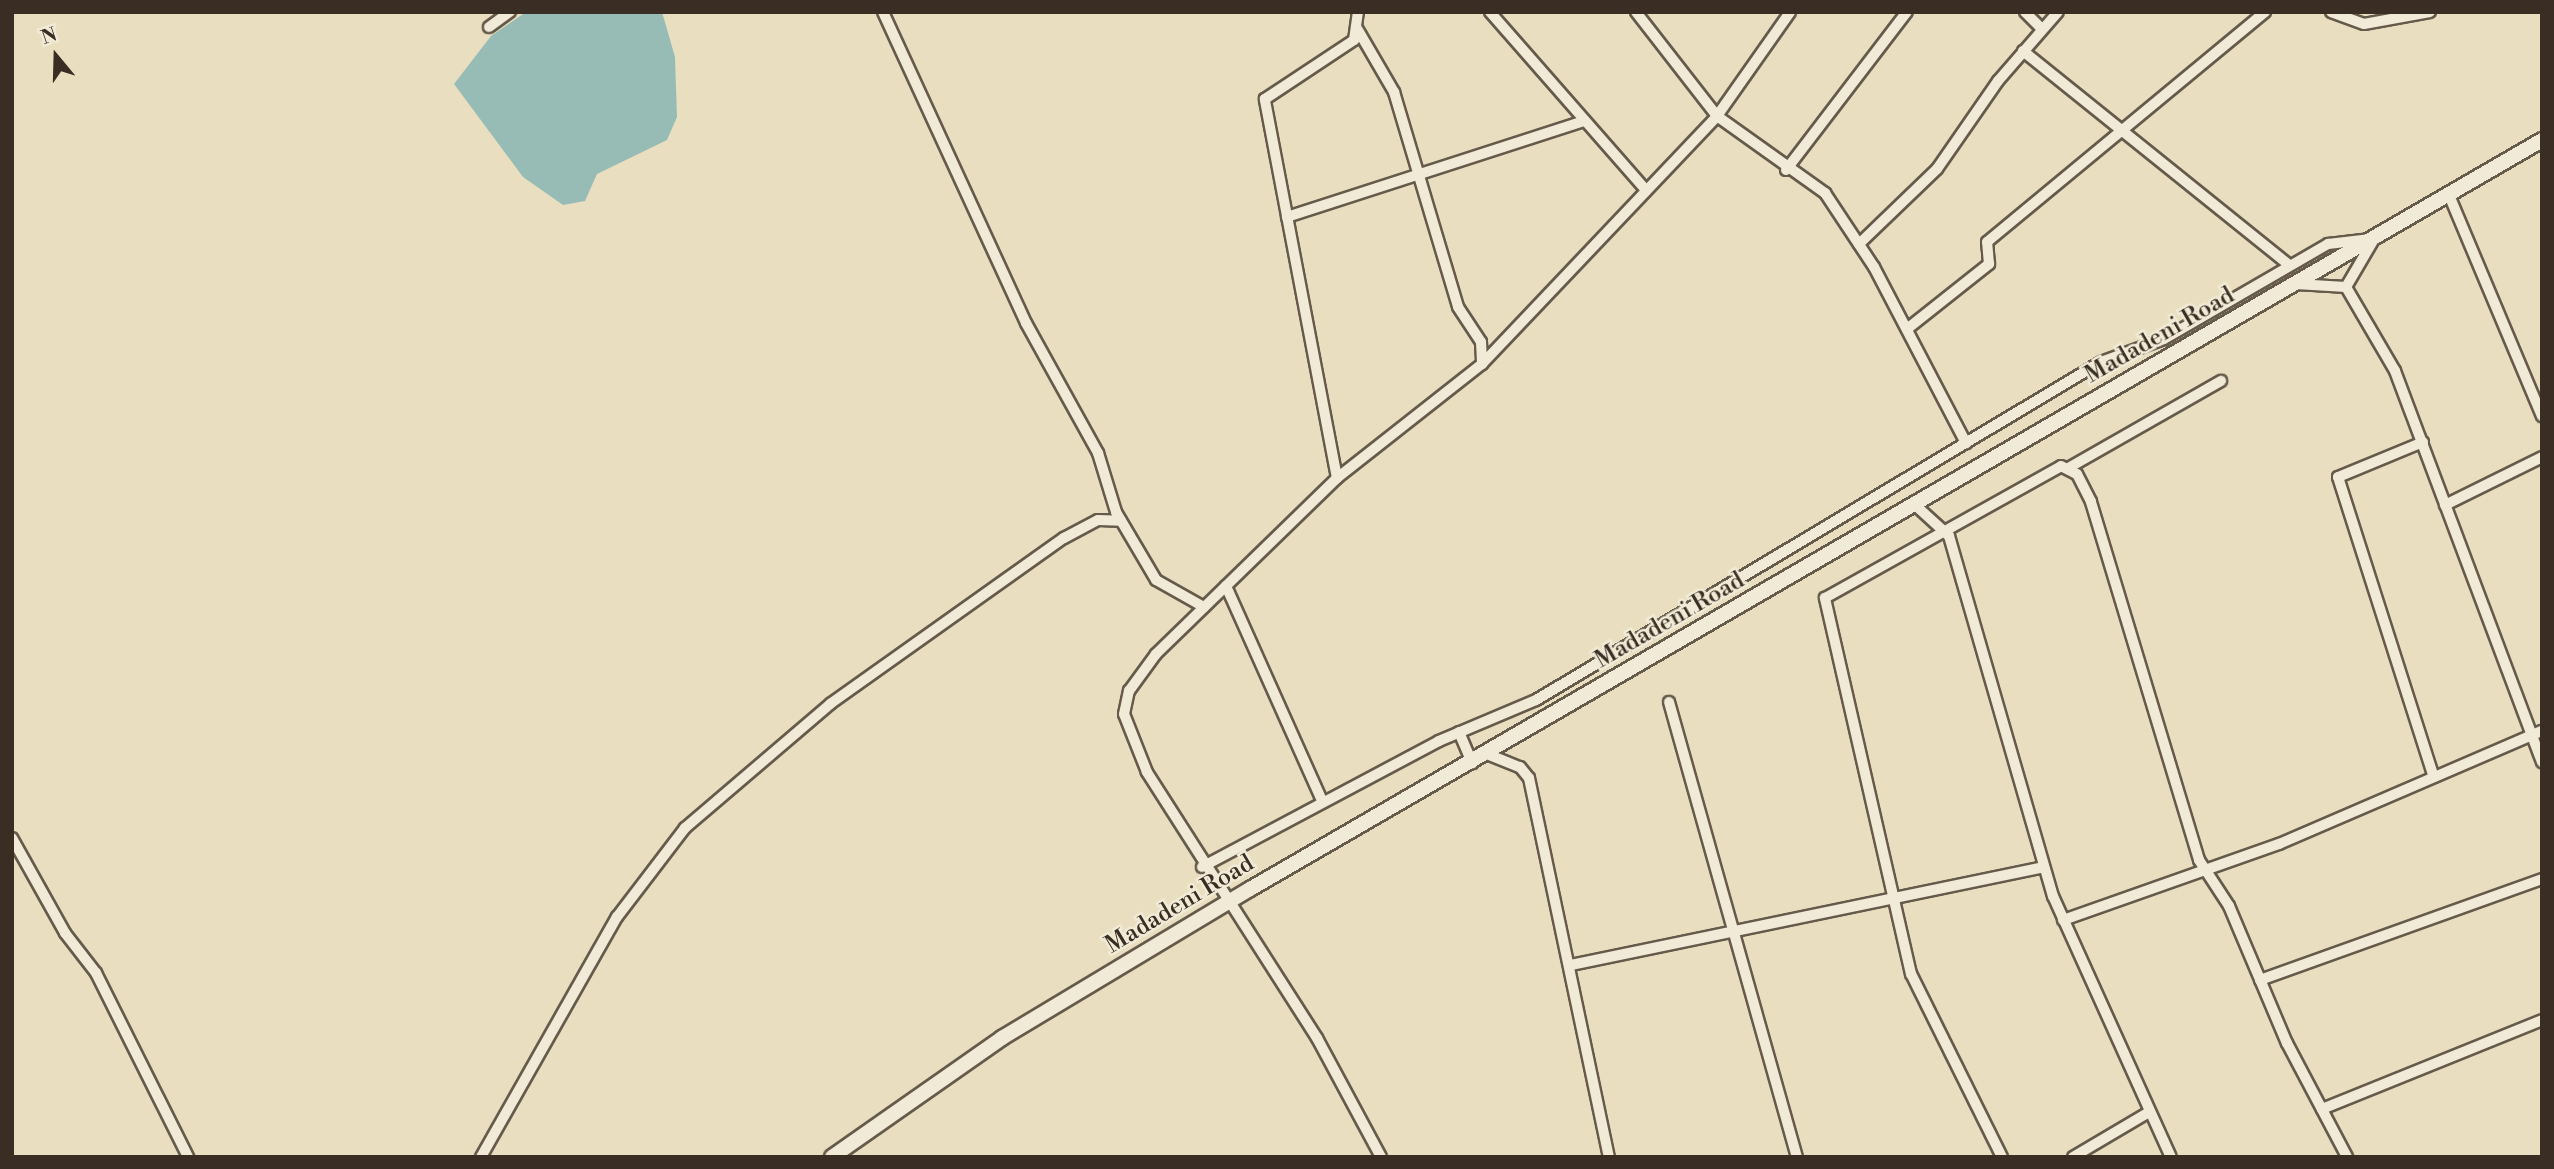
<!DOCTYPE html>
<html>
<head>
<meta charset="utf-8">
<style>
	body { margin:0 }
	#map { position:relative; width:2554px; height:1169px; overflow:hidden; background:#e9dfc0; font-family:"Libre Bodoni",serif }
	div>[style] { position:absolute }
	.water>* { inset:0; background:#97bcb6 }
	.roads { filter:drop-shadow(2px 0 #665a4b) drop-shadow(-2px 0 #665a4b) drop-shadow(0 2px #665a4b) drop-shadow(0 -2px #665a4b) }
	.street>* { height:10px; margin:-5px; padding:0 5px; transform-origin:5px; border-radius:5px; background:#f1ead6 }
	.secondary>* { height:14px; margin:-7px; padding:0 7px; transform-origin:7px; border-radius:7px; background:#f1ead6 }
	span { translate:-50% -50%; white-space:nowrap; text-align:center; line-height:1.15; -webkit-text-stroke:5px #f1ead6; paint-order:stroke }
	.street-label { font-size:24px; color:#3a2e24 }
	.frame { position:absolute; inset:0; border:14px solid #3a2e24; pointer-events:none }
	.north { position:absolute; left:21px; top:21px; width:70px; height:70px; -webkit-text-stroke:5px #f1ead6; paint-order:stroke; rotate:341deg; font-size:19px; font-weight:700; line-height:28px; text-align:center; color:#3a2e24 }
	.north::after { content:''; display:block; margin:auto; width:24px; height:32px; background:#3a2e24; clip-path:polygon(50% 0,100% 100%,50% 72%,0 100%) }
</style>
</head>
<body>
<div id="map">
	<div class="water">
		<div style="clip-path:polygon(526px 12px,662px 12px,675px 57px,677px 117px,667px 140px,597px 174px,585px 201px,563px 205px,523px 177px,454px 84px,491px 36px)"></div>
	</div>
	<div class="roads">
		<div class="street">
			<div style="left:883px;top:12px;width:342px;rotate:65.3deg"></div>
			<div style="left:1026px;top:323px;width:149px;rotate:61deg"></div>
			<div style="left:1098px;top:453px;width:62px;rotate:73deg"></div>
			<div style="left:1116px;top:512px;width:79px;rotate:59.5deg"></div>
			<div style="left:1156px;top:580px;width:55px;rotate:29.4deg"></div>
			<div style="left:1490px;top:12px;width:237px;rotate:48.8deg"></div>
			<div style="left:1636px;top:12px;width:132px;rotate:52.1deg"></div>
			<div style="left:1717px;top:116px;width:133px;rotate:35.5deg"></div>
			<div style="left:1825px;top:193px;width:89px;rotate:56.5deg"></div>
			<div style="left:1874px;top:267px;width:199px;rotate:62.4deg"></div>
			<div style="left:2025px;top:12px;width:24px;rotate:45deg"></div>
			<div style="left:2331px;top:12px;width:35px;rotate:20deg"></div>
			<div style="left:2364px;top:24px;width:67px;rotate:-10.3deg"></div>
			<div style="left:489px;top:27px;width:26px;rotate:-36deg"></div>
			<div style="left:1358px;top:30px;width:72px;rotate:59.9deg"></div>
			<div style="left:1394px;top:92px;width:224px;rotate:73.4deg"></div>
			<div style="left:1458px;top:307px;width:42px;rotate:56.7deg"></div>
			<div style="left:1481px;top:342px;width:22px;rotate:87deg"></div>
			<div style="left:2023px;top:51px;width:339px;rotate:38.8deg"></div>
			<div style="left:1786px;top:170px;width:199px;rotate:-52.6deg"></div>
			<div style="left:2449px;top:195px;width:240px;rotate:67.2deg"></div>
			<div style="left:1287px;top:217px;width:312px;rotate:-17.9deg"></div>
			<div style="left:1859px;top:244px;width:108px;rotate:-43.9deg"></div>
			<div style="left:1937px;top:169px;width:107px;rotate:-55.3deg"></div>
			<div style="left:1998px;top:81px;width:91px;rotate:-49deg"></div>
			<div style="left:2296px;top:284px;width:50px;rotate:3.4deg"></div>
			<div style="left:2346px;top:287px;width:97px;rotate:59.7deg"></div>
			<div style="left:2395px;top:371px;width:418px;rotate:69.4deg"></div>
			<div style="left:2346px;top:287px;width:56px;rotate:-59.7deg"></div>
			<div style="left:1907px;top:329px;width:105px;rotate:-38.4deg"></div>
			<div style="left:1989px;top:264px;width:22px;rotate:-95deg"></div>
			<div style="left:1987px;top:242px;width:361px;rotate:-39.6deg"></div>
			<div style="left:2423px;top:442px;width:92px;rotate:157.6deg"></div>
			<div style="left:2338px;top:477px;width:315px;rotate:72.3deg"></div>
			<div style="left:2070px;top:467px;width:174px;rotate:-29.7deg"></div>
			<div style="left:1337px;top:478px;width:386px;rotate:-100.8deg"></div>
			<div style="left:1265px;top:99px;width:107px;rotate:-33.5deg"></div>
			<div style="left:1354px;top:40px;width:28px;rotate:-82deg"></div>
			<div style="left:1914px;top:504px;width:47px;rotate:42.4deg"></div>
			<div style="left:1949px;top:536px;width:375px;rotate:73.9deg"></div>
			<div style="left:2053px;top:896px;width:286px;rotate:65.7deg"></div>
			<div style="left:2445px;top:505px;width:108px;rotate:-26.3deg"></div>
			<div style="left:1226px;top:586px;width:235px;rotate:65.9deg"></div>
			<div style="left:1669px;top:702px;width:473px;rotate:74.3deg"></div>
			<div style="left:1459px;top:732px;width:34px;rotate:67deg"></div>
			<div style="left:1487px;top:754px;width:35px;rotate:22deg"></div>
			<div style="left:1520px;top:767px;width:14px;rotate:51deg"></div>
			<div style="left:1529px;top:778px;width:387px;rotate:78.1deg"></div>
			<div style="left:12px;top:838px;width:109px;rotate:60.8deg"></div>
			<div style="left:65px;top:933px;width:51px;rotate:52.2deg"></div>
			<div style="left:96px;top:973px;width:206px;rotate:63.4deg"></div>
			<div style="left:1202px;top:867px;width:268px;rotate:-28deg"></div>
			<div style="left:1439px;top:741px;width:105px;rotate:-22.9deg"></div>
			<div style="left:1536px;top:700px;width:658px;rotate:-30.89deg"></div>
			<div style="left:2101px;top:362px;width:67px;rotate:-20.1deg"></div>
			<div style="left:2164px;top:339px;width:190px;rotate:-30.1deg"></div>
			<div style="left:2328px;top:244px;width:43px;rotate:-6.6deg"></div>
			<div style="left:2063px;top:920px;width:229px;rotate:-19.4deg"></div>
			<div style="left:2279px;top:844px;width:286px;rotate:-23.3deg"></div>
			<div style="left:1571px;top:965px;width:482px;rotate:-11.7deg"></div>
			<div style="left:2260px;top:980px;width:300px;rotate:-19.7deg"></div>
			<div style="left:2322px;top:1109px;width:237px;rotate:-22deg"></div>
			<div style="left:481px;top:1157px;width:276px;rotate:-60.5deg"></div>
			<div style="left:617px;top:917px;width:112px;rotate:-52.6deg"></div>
			<div style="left:685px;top:828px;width:191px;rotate:-40.5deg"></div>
			<div style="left:830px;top:704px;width:287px;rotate:-35.4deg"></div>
			<div style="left:1064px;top:538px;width:38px;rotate:-28deg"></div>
			<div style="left:1098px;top:520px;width:23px;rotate:2deg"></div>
			<div style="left:1381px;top:1157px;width:135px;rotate:-118.3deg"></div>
			<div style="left:1317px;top:1038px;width:316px;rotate:-122.6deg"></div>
			<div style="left:1147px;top:772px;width:62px;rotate:-111.6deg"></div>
			<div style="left:1124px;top:714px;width:24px;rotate:-78deg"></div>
			<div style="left:1129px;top:691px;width:46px;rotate:-53.9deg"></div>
			<div style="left:1156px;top:654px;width:252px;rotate:-44.2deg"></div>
			<div style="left:1337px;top:478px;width:184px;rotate:-38.2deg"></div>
			<div style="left:1482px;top:364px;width:342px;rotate:-46.5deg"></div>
			<div style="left:1717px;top:116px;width:127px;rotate:-54.9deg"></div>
			<div style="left:2002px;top:1157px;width:204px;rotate:-116.4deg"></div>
			<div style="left:1911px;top:974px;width:386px;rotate:-102.9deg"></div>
			<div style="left:1825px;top:598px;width:270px;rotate:-29.2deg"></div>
			<div style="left:2061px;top:466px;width:18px;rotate:27deg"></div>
			<div style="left:2077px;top:474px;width:31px;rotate:63deg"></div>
			<div style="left:2091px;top:502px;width:374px;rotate:73.2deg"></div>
			<div style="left:2199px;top:860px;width:55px;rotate:56.9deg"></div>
			<div style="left:2229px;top:906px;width:149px;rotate:67.1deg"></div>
			<div style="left:2287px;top:1043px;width:129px;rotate:62.2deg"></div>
			<div style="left:2073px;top:1157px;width:88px;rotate:-30.6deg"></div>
		</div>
		<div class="secondary">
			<div style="left:832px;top:1157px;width:208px;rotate:-35deg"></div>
			<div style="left:1002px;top:1038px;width:289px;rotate:-31deg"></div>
			<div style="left:1250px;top:889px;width:1493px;rotate:-30.1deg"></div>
		</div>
	</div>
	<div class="street-label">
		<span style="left:2160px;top:336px;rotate:-30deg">Madadeni Road</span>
		<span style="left:1670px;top:621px;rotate:-30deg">Madadeni Road</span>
		<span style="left:1180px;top:905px;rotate:-31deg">Madadeni Road</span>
	</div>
	<div class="frame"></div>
	<div class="north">N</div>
</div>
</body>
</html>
